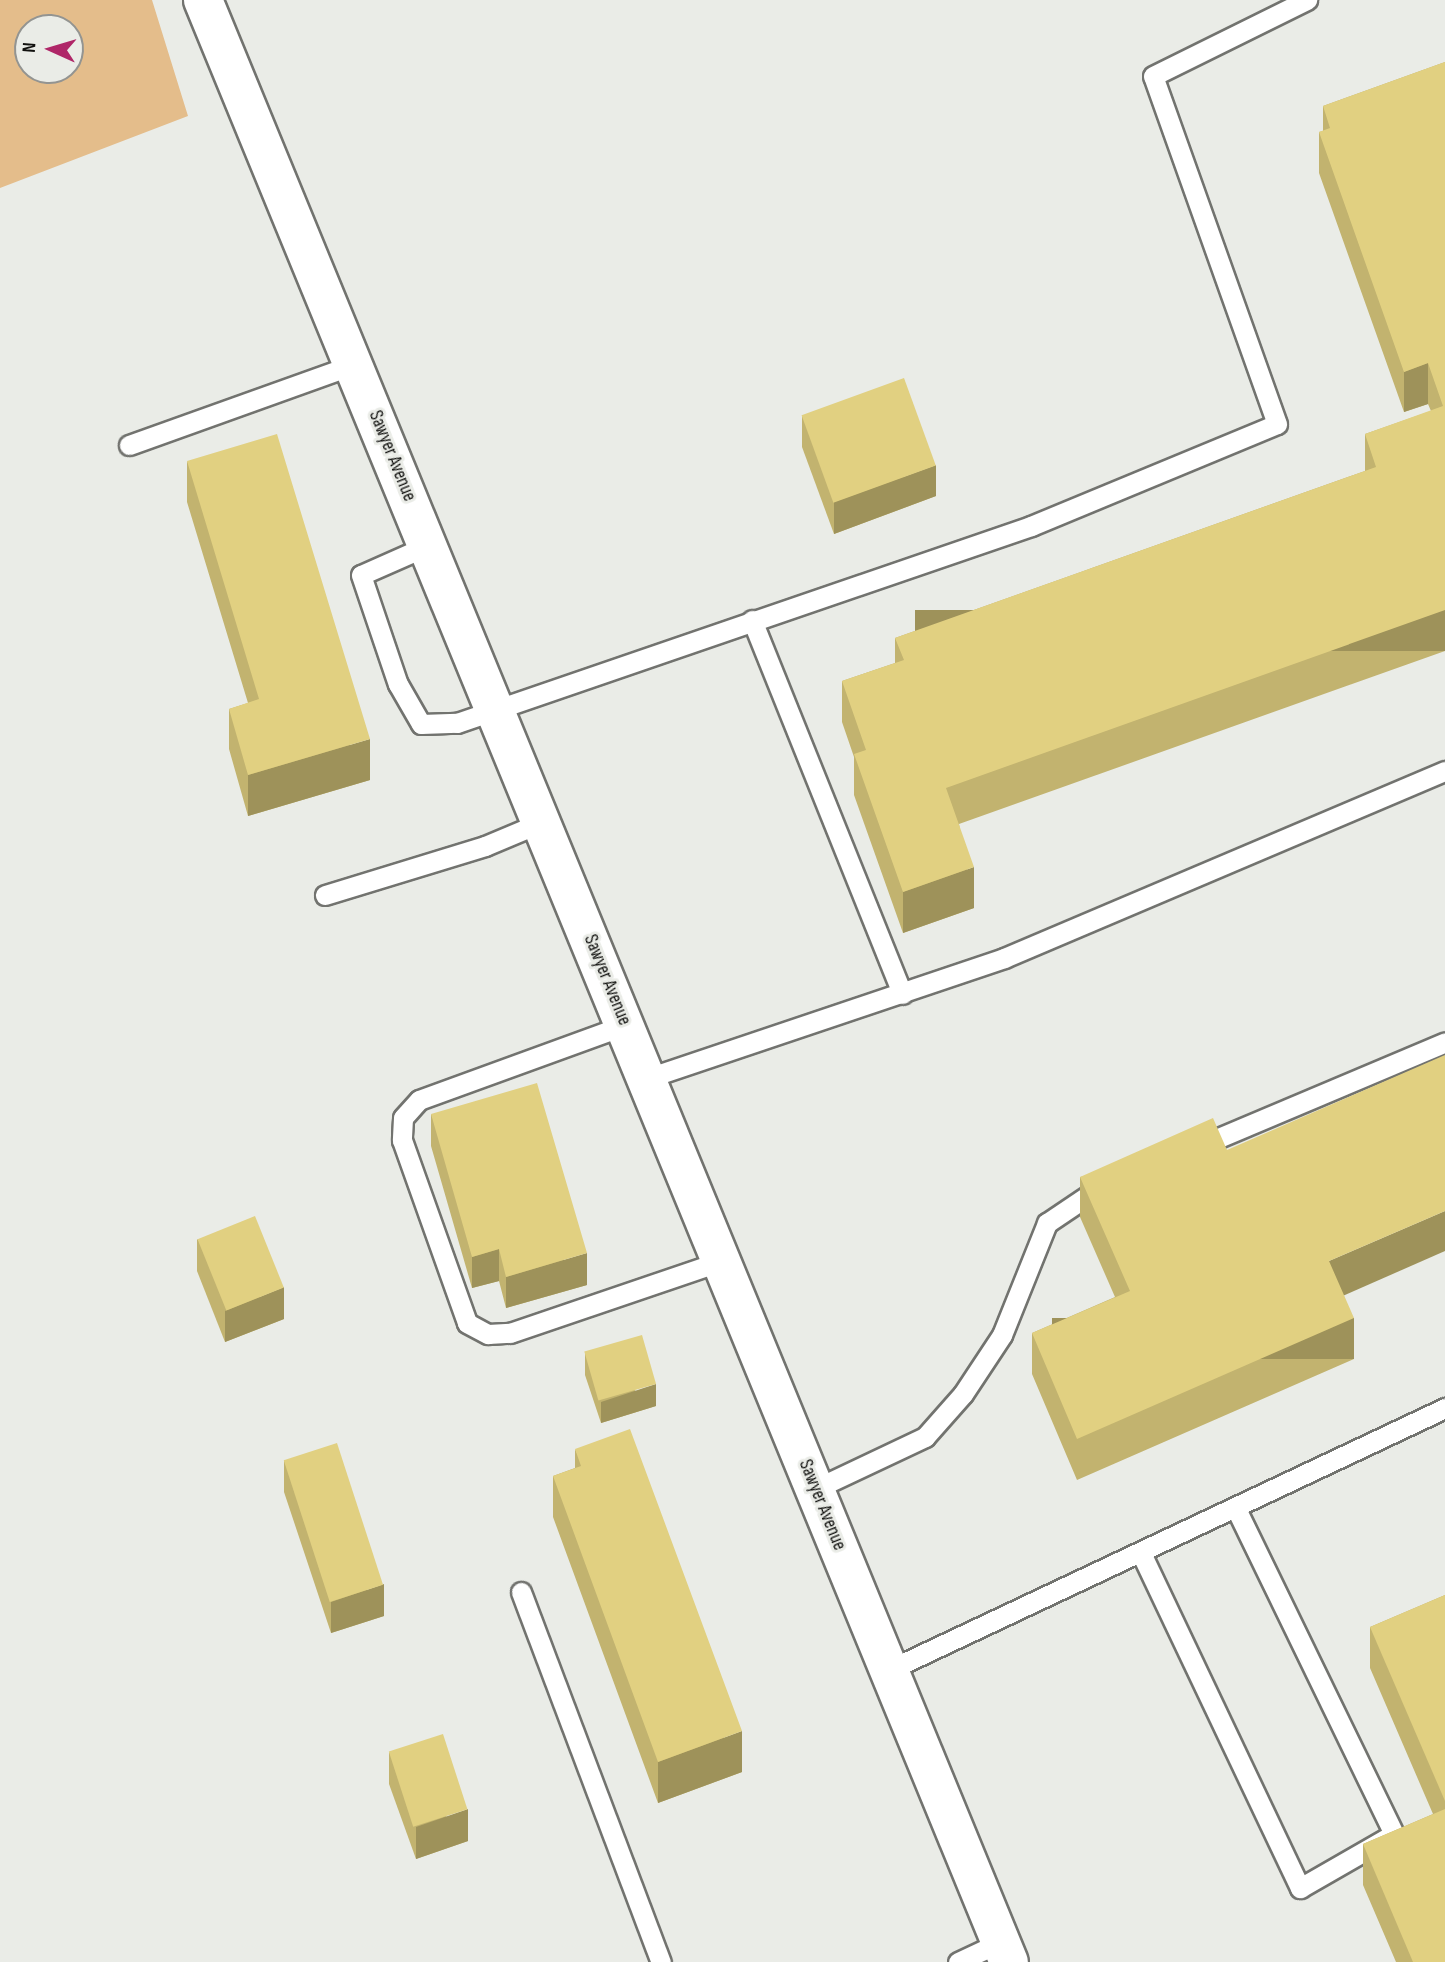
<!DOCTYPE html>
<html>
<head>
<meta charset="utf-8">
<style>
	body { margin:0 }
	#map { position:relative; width:1445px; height:1962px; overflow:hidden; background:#eaece7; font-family:"Sofia Sans Condensed",sans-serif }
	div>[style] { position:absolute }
	.green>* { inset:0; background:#e4bd8b }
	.roads { filter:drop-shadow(2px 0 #72736f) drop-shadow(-2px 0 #72736f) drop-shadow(0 2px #72736f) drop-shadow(0 -2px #72736f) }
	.lane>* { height:19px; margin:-9.5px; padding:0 9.5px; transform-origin:9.5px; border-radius:9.5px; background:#fff }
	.secondary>* { height:38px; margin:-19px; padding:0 19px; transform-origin:19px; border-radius:19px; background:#fff }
	.wall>* { inset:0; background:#c2b36f }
	.shaded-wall>* { inset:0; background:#9e925a; transform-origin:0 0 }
	.building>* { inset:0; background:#e1d081; transform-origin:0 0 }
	span { translate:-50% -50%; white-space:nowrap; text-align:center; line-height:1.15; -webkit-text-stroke:6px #eaece7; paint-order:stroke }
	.street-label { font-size:19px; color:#11110f }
	.north { position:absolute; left:14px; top:14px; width:70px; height:70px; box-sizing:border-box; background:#eaece7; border:2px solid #939491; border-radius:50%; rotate:274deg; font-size:19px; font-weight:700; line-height:28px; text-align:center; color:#11110f }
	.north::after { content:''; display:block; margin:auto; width:24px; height:32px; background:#af2668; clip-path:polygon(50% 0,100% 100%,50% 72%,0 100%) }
</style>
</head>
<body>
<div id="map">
	<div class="green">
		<div style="clip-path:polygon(evenodd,0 0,152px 0,188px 116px,0 188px,0 0,28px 28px,70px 28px,70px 70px,28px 70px,28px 28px)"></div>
	</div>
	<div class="roads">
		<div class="lane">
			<div style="left:129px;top:445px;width:240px;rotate:-19.7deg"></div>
			<div style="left:429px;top:545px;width:74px;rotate:156.2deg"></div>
			<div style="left:361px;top:575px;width:115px;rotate:71.3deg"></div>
			<div style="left:398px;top:684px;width:46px;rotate:60.1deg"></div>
			<div style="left:421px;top:724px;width:36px;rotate:-2deg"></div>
			<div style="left:457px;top:723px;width:607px;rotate:-18.94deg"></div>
			<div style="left:1031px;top:526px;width:266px;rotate:-22.5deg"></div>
			<div style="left:1277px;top:424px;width:369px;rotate:-109.6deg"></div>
			<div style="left:1153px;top:76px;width:172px;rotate:-26.3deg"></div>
			<div style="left:752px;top:620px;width:403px;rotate:68.1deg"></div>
			<div style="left:325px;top:895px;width:167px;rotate:-17deg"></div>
			<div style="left:485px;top:846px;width:62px;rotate:-22.8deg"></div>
			<div style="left:625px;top:1025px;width:219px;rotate:160deg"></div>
			<div style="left:419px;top:1100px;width:24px;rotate:132deg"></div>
			<div style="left:403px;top:1118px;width:22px;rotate:93deg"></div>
			<div style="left:402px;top:1140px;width:194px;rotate:70.4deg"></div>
			<div style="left:467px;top:1323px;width:24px;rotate:28deg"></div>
			<div style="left:488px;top:1334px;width:22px;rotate:-3deg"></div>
			<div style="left:510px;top:1333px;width:224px;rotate:-18.8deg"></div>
			<div style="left:648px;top:1078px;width:376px;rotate:-18.6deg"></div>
			<div style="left:1004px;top:958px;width:479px;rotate:-23deg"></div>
			<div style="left:1197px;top:1147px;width:269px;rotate:-22.9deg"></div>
			<div style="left:815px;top:1489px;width:122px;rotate:-25.3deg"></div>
			<div style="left:925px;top:1437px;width:57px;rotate:-48.5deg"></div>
			<div style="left:963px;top:1394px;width:71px;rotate:-56.5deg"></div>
			<div style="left:1002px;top:1335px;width:121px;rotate:-68.1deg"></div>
			<div style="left:1047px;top:1223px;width:66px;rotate:-33.9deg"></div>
			<div style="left:1141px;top:1553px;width:371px;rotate:64.6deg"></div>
			<div style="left:1300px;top:1888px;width:108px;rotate:-29.9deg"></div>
			<div style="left:1394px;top:1834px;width:362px;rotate:-115.9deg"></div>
			<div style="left:521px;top:1592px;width:396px;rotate:69.3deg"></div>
			<div style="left:889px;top:1670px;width:615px;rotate:-25.23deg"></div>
			<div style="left:958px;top:1962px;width:47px;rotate:-24.9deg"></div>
		</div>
		<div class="secondary">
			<div style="left:203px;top:0;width:2121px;rotate:67.67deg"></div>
		</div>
	</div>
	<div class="wall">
		<div style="clip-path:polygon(1445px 62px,1445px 651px,959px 824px,974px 908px,903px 933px,854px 795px,854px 757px,842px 722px,842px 681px,895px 663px,895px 638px,1365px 471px,1365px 434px,1431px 411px,1428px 404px,1404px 412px,1319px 173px,1319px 132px,1323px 131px,1323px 106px)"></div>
		<div style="clip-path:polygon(802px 416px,936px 496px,834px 534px,802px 447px)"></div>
		<div style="clip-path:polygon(187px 461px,370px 780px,248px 816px,229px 749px,229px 709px,248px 703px,187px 502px)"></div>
		<div style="clip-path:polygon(431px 1114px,587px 1285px,506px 1308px,499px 1281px,472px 1288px,431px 1146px)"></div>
		<div style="clip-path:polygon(1227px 1150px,1344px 1296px,1354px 1359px,1077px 1480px,1032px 1374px,1032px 1333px,1115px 1297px,1080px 1217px,1080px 1177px)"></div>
		<div style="clip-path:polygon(197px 1239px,284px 1319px,225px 1342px,197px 1271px)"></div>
		<div style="clip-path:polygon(585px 1353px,656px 1406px,601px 1423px,585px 1375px)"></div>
		<div style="clip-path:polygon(575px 1449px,742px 1772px,658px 1803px,553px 1517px,553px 1476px,575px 1468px)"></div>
		<div style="clip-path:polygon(284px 1460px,384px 1616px,331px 1633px,284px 1492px)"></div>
		<div style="clip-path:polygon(1445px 1595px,1445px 1962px,1396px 1962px,1363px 1885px,1363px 1844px,1433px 1814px,1370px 1668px,1370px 1627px)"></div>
		<div style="clip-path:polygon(389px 1752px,468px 1841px,416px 1859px,389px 1784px)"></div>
	</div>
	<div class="shaded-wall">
		<div style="clip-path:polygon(1428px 363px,1428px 404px,1404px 412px,1404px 372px)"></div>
		<div style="clip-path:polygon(936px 465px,936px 496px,834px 534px,834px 502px)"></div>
		<div style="left:1445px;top:610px;width:41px;height:530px;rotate:90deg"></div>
		<div style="clip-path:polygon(370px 739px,370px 780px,248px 816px,248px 775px)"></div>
		<div style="clip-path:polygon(974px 867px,974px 908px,903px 933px,903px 892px)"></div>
		<div style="clip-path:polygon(1445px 1211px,1445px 1251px,1329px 1302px,1329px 1261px)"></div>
		<div style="clip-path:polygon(499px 1249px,499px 1281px,472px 1288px,472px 1257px)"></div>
		<div style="clip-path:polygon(587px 1253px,587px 1285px,506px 1308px,506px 1277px)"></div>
		<div style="clip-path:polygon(284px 1287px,284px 1319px,225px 1342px,225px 1311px)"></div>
		<div style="left:1354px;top:1318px;width:41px;height:302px;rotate:90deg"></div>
		<div style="clip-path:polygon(656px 1384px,656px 1406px,601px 1423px,601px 1402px)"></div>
		<div style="clip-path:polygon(384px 1584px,384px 1616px,331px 1633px,331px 1602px)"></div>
		<div style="clip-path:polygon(742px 1731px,742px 1772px,658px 1803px,658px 1762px)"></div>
		<div style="clip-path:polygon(468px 1809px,468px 1841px,416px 1859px,416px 1827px)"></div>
	</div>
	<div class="building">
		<div style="clip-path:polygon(1445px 62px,1445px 610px,946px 788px,974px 867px,903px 892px,854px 754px,866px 750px,842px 681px,904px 660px,895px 638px,1376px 467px,1365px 434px,1443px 406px,1428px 363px,1404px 372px,1319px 132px,1330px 128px,1323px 106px)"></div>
		<div style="left:904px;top:378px;width:93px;height:109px;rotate:70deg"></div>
		<div style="clip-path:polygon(277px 434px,370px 739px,248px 775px,229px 709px,259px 699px,187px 461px)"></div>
		<div style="clip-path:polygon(1445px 1055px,1445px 1211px,1329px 1261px,1354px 1318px,1077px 1439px,1032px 1333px,1130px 1291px,1080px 1177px,1213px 1118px,1227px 1150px)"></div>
		<div style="clip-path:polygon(537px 1083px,587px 1253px,506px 1277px,499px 1249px,472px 1257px,431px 1114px)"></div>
		<div style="left:255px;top:1216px;width:77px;height:62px;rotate:68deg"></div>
		<div style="left:642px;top:1335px;width:51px;height:60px;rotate:74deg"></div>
		<div style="clip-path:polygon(630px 1429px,742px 1731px,658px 1762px,553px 1476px,581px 1466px,575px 1449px)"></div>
		<div style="left:337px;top:1443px;width:149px;height:56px;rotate:72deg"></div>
		<div style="clip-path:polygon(1445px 1595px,1445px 1801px,1370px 1627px)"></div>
		<div style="left:443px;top:1734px;width:79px;height:57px;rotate:72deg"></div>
		<div style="clip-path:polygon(1445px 1809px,1445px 1962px,1413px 1962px,1363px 1844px)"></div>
	</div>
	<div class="street-label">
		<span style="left:392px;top:456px;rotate:68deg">Sawyer Avenue</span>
		<span style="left:607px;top:980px;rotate:68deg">Sawyer Avenue</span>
		<span style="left:822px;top:1505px;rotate:68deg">Sawyer Avenue</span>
	</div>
	<div class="north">N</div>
</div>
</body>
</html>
